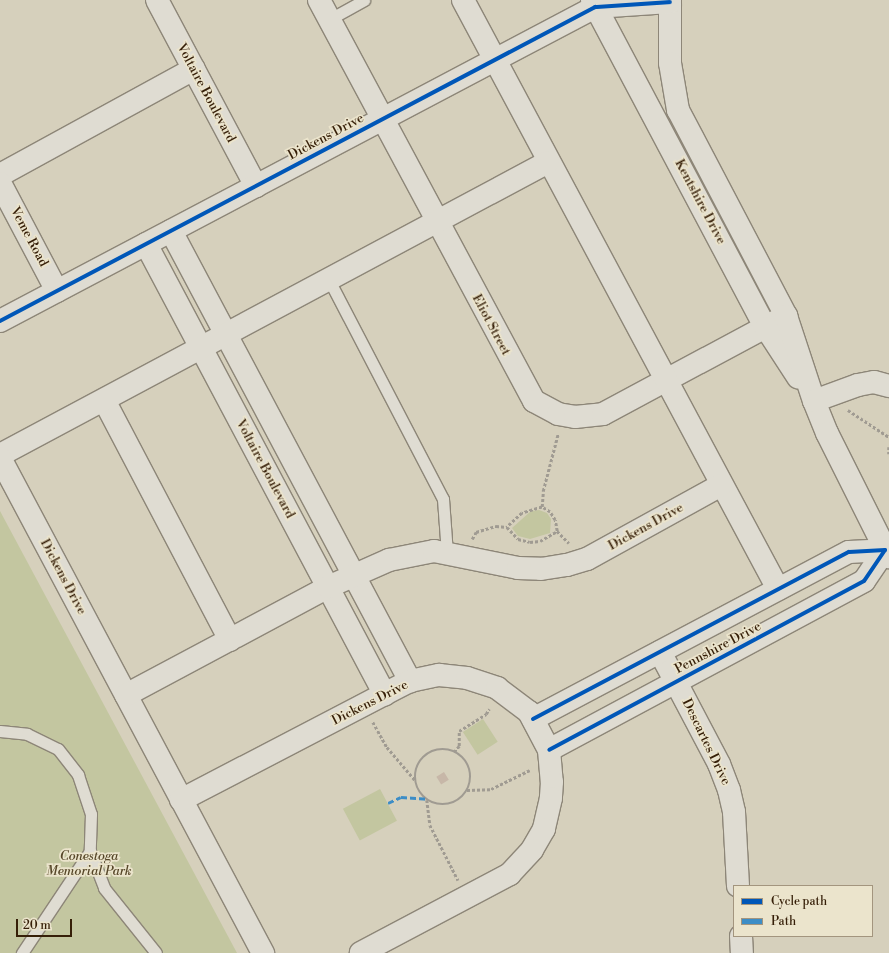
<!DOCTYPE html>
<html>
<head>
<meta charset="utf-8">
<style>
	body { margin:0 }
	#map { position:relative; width:889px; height:953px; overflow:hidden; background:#d6d0bc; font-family:"Libre Bodoni",serif }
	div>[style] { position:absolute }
	.green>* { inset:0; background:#c3c6a0; transform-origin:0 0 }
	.building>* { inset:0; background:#c7b7a8; transform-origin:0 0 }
	.path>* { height:2.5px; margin-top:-1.25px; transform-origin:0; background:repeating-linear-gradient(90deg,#a09b92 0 3px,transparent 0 5px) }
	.path>.ring { margin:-1.25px; padding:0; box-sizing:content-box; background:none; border:2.5px solid #a09b92; border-radius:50% }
	.roads { filter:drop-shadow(1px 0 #8d8678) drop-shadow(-1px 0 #8d8678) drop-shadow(0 1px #8d8678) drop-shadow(0 -1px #8d8678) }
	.service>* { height:11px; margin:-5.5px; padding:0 5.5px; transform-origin:5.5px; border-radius:5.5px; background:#dfdcd2 }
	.minor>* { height:22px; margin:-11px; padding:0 11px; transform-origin:11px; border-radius:11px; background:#dfdcd2 }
	.quiet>* { height:3px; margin-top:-1.5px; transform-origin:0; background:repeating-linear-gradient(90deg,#3d8dc6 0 6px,transparent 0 9px) }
	.cycleway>* { height:4px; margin:-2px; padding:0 2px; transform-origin:2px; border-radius:2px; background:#0057b8 }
	span { translate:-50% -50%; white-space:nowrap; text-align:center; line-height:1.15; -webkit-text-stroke:3.5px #ebe4cc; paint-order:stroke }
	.street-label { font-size:13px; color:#361f08 }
	.park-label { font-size:13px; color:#564628; font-style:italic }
	.legend { position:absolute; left:733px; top:885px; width:140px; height:52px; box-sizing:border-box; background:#ebe4cc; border:1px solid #a3957e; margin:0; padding:5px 7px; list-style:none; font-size:12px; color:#361f08 }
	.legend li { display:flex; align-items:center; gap:8px; height:20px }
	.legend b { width:20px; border:1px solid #a3957e }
	.scale { position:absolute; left:16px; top:919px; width:56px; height:18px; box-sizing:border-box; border:2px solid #361f08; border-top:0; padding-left:5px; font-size:12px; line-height:14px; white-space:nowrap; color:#361f08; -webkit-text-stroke:3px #ebe4cc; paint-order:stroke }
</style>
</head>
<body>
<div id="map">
	<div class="green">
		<div style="clip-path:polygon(539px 510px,547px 513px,551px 519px,550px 533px,530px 539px,518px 536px,512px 528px,531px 511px)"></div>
		<div style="clip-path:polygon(0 511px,237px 953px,0 953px)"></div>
		<div style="left:483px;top:719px;width:27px;height:24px;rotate:57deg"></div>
		<div style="left:380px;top:789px;width:36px;height:42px;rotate:62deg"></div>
	</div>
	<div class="building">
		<div style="left:444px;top:772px;width:9px;height:9px;rotate:58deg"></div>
	</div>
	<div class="path">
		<div style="left:848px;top:410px;width:49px;rotate:33.4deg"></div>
		<div style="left:889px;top:447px;width:7px;rotate:90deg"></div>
		<div style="left:542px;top:507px;width:16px;rotate:-86deg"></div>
		<div style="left:543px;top:491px;width:59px;rotate:-75.3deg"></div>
		<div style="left:557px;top:531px;width:17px;rotate:45deg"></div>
		<div style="left:472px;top:539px;width:8px;rotate:-60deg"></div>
		<div style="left:476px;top:532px;width:21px;rotate:-17deg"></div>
		<div style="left:496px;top:526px;width:11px;rotate:5deg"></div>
		<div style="left:507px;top:527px;width:16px;rotate:47deg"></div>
		<div style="left:518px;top:539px;width:12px;rotate:14deg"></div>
		<div style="left:530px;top:542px;width:10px;rotate:-6deg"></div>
		<div style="left:540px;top:541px;width:20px;rotate:-30deg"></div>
		<div style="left:557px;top:531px;width:11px;rotate:-100deg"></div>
		<div style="left:555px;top:520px;width:9px;rotate:-122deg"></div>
		<div style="left:550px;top:512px;width:9px;rotate:-148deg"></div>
		<div style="left:542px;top:507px;width:21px;rotate:163deg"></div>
		<div style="left:522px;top:513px;width:21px;rotate:137deg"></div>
		<div style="left:373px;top:722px;width:29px;rotate:61deg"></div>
		<div style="left:387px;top:747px;width:43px;rotate:49.7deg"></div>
		<div class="ring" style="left:415px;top:749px;width:53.5px;height:53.5px"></div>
		<div style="left:454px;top:752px;width:8px;rotate:-50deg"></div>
		<div style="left:459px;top:746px;width:15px;rotate:-90deg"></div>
		<div style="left:459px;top:731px;width:32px;rotate:-32deg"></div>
		<div style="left:486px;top:714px;width:6px;rotate:-59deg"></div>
		<div style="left:467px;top:790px;width:24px;rotate:-2deg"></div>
		<div style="left:491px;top:789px;width:43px;rotate:-26deg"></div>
		<div style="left:427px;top:800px;width:25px;rotate:83deg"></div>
		<div style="left:430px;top:825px;width:62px;rotate:63deg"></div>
	</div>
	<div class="roads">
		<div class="service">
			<div style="left:330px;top:19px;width:39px;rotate:-29deg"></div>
			<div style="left:329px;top:280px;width:247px;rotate:62.5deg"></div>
			<div style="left:443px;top:499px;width:54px;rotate:85.8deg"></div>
			<div style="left:0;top:731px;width:27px;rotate:6deg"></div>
			<div style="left:27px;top:734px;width:34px;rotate:26deg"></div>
			<div style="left:58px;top:749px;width:33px;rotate:52deg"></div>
			<div style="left:78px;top:775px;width:41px;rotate:71.6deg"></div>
			<div style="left:91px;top:814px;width:37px;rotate:92deg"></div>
			<div style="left:90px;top:851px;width:123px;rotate:123.7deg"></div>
			<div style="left:90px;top:851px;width:40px;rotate:69deg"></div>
			<div style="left:104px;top:888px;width:83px;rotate:51.3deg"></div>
		</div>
		<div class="minor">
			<div style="left:157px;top:0;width:211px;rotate:62deg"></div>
			<div style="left:319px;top:0;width:455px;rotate:61.8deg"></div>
			<div style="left:534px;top:401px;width:27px;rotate:28deg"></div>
			<div style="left:558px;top:414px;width:17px;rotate:10deg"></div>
			<div style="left:575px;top:417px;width:28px;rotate:-6deg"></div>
			<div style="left:603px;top:414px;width:208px;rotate:-28.2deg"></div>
			<div style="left:463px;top:0;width:668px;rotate:61.86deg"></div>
			<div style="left:592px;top:0;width:371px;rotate:62.1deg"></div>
			<div style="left:766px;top:328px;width:59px;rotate:56.9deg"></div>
			<div style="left:670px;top:0;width:63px;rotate:90deg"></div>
			<div style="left:670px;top:63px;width:48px;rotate:80.3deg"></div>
			<div style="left:678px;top:110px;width:233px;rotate:62.3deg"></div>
			<div style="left:786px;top:316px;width:89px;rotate:71.8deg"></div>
			<div style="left:814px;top:401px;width:35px;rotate:68deg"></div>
			<div style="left:827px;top:433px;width:139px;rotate:63.4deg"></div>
			<div style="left:0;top:175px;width:221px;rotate:-28.7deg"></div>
			<div style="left:0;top:183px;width:122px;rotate:62.2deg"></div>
			<div style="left:171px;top:231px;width:510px;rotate:62.03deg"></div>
			<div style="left:146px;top:244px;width:510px;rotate:62.08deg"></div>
			<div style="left:0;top:321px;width:673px;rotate:-27.82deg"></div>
			<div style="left:595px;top:7px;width:75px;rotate:-3.8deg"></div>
			<div style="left:104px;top:400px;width:271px;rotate:62.3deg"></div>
			<div style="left:814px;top:401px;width:47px;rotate:-20deg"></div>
			<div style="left:858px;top:385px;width:16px;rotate:-11deg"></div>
			<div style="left:874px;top:382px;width:16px;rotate:15deg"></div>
			<div style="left:0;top:455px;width:621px;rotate:-28.13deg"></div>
			<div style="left:0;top:458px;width:561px;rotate:62.02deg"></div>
			<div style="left:660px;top:652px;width:127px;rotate:62.2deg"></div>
			<div style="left:719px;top:764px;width:28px;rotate:69deg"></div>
			<div style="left:729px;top:790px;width:23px;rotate:77deg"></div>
			<div style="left:734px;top:812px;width:74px;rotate:86.9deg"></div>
			<div style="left:126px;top:695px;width:229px;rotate:-28.1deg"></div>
			<div style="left:328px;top:587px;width:67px;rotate:-23.9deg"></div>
			<div style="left:389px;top:560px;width:46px;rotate:-11.3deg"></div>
			<div style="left:434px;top:551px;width:86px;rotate:11.4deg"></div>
			<div style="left:518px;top:568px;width:23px;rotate:2deg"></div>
			<div style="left:541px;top:569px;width:26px;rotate:-9deg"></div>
			<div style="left:567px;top:565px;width:21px;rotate:-17deg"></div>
			<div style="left:587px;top:559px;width:153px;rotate:-28.9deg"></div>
			<div style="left:533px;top:719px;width:357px;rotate:-27.9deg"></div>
			<div style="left:849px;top:552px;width:36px;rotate:-3deg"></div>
			<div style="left:885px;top:550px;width:37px;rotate:124deg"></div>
			<div style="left:864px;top:581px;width:357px;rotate:151.8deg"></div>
			<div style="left:181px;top:800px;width:258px;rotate:-27.5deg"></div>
			<div style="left:410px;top:681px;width:30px;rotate:-12deg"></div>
			<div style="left:439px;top:675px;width:28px;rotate:6deg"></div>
			<div style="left:467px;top:678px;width:32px;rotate:18deg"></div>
			<div style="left:497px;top:688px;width:40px;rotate:37deg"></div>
			<div style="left:529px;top:712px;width:43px;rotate:62.2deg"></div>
			<div style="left:549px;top:750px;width:32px;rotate:85deg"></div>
			<div style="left:552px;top:782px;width:16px;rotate:94deg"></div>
			<div style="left:551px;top:798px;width:32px;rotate:103deg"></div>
			<div style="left:544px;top:829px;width:24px;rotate:120deg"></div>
			<div style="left:532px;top:850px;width:33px;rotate:133deg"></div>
			<div style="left:510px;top:874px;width:169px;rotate:152.1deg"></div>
			<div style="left:741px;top:936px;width:17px;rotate:87deg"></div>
		</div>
	</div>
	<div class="quiet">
		<div style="left:388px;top:803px;width:14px;rotate:-25deg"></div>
		<div style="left:401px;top:797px;width:26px;rotate:4deg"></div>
	</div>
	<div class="cycleway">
		<div style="left:0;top:321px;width:673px;rotate:-27.82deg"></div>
		<div style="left:595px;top:7px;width:75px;rotate:-3.8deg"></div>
		<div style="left:533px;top:719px;width:357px;rotate:-27.9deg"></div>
		<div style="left:849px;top:552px;width:36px;rotate:-3deg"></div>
		<div style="left:885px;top:550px;width:37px;rotate:124deg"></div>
		<div style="left:864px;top:581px;width:357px;rotate:151.8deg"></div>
	</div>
	<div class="street-label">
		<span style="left:206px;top:93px;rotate:62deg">Voltaire Boulevard</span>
		<span style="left:326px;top:137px;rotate:-28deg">Dickens Drive</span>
		<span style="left:700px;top:202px;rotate:62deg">Kentshire Drive</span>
		<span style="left:29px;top:237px;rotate:62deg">Veme Road</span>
		<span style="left:491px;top:325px;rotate:62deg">Eliot Street</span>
		<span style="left:265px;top:469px;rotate:62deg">Voltaire Boulevard</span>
		<span style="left:646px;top:527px;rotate:-29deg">Dickens Drive</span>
		<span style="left:63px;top:577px;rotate:62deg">Dickens Drive</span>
		<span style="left:718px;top:648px;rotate:-28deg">Pennshire Drive</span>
		<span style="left:370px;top:703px;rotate:-27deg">Dickens Drive</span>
		<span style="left:706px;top:742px;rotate:64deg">Descartes Drive</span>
	</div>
	<div class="park-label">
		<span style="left:89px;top:864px">Conestoga<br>Memorial Park</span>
	</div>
	<ul class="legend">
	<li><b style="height:5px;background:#0057b8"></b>Cycle path</li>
	<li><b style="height:5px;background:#3d8dc6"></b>Path</li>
	</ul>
	<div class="scale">20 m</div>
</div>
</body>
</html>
